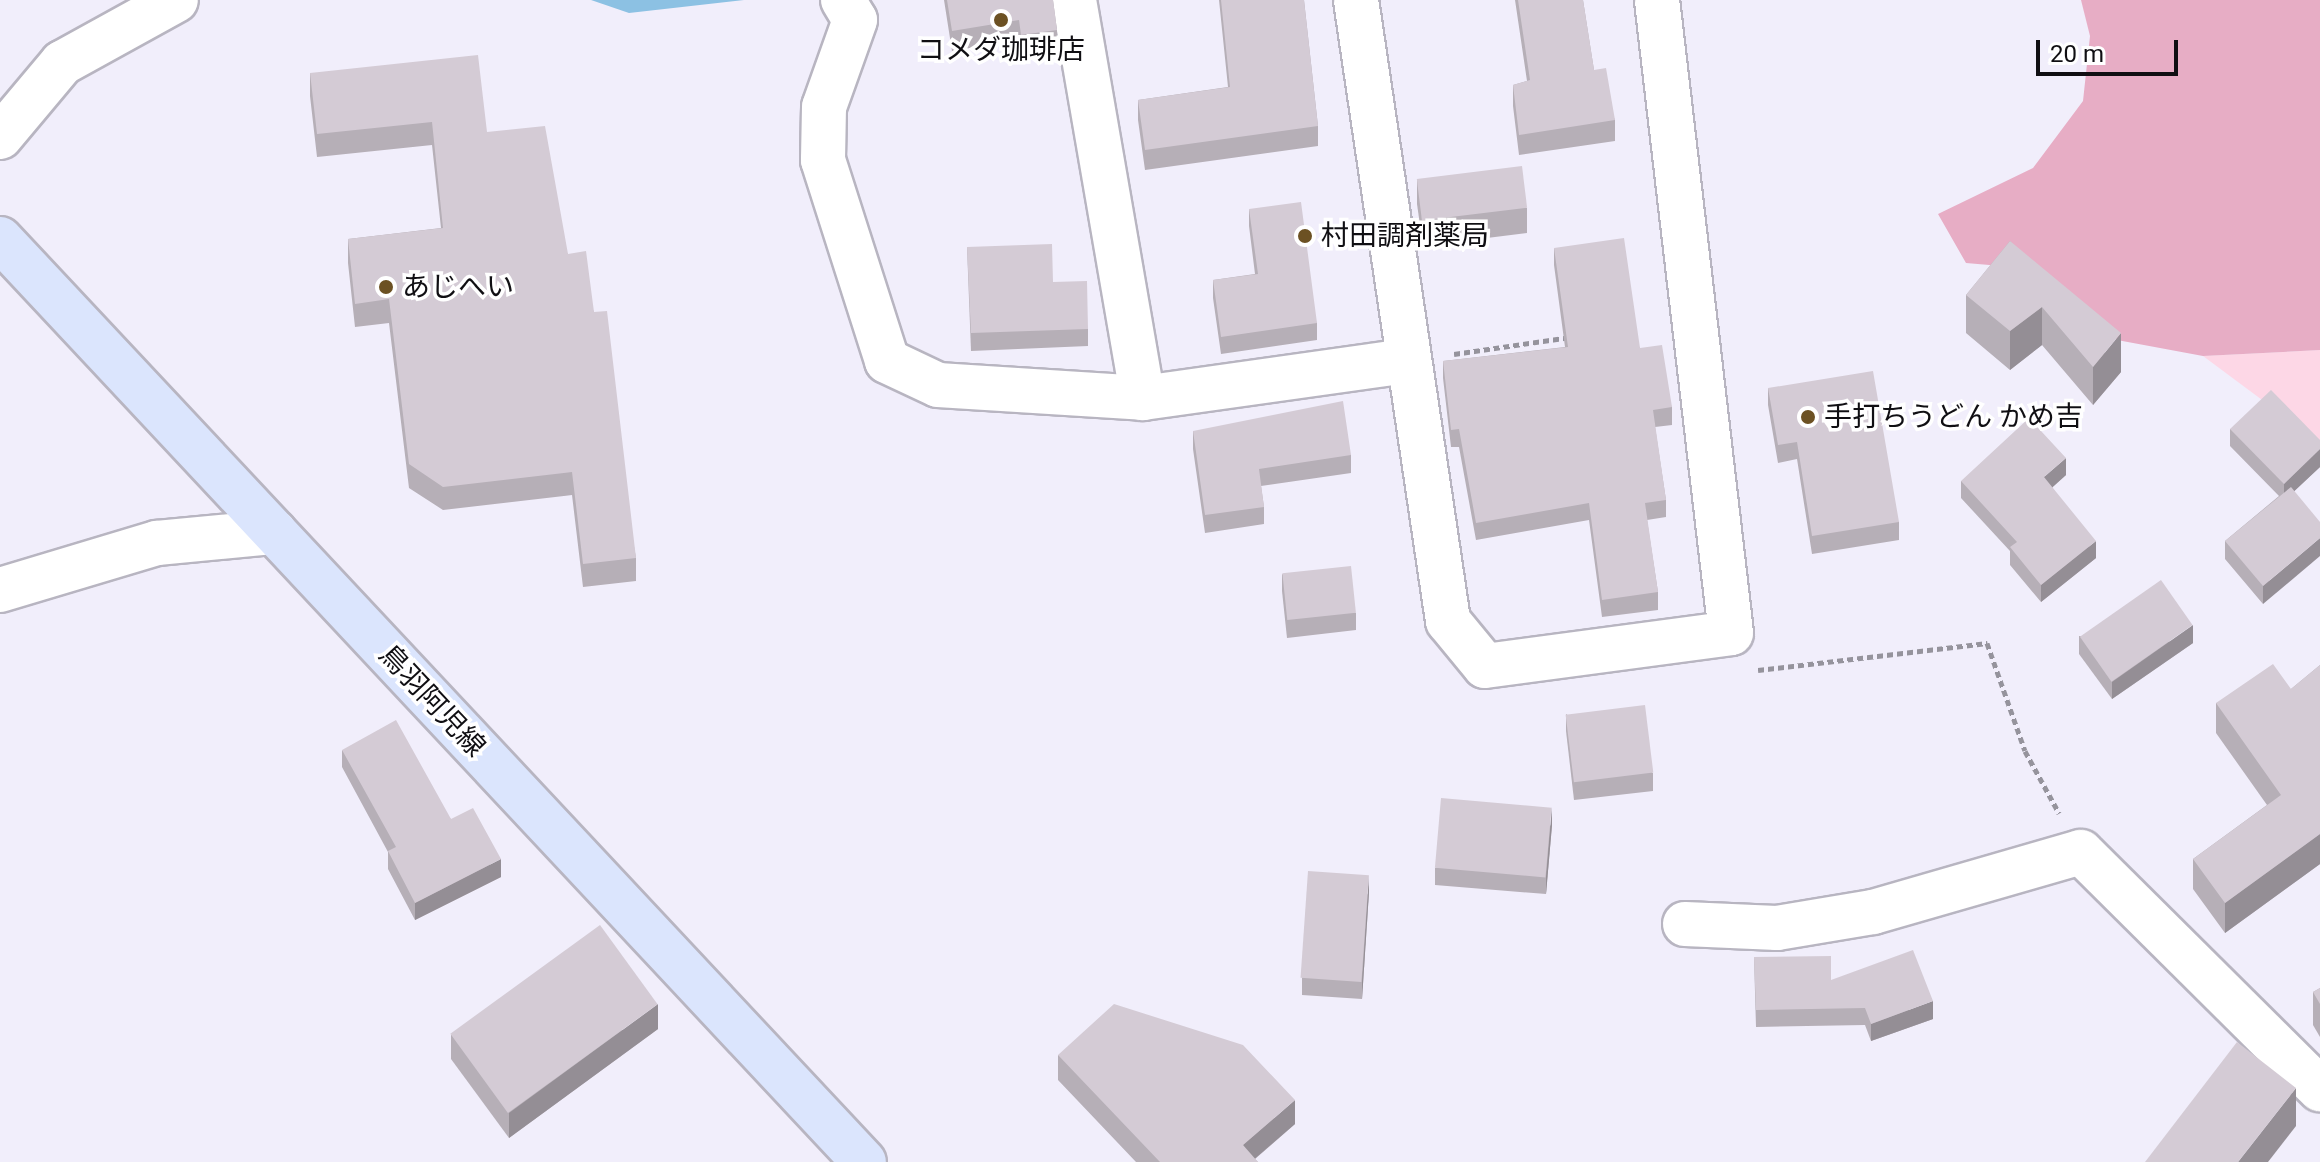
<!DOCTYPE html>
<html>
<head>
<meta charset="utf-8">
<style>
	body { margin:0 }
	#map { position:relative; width:2320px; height:1162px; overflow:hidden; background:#f1eefb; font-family:Roboto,"Noto Sans JP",sans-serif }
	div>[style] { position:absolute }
	.green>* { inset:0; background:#fdd7e6 }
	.forest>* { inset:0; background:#e7adc5 }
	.water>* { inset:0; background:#8cc1e3 }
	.path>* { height:5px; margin-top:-2.5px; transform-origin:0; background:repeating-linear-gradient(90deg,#95939c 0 6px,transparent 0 10px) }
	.roads { filter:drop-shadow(2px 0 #b8b5c1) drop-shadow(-2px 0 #b8b5c1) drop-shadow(0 2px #b8b5c1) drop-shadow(0 -2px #b8b5c1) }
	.minor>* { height:44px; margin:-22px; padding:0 22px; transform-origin:22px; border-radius:22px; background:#fff }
	.tertiary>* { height:44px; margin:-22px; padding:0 22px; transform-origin:22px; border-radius:22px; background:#fff }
	.secondary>* { height:44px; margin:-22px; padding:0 22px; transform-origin:22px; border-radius:22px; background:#dbe5fd }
	.wall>* { inset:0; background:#b6afb7 }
	.shaded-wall>* { inset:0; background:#948e95 }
	.building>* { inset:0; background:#d4cbd5; transform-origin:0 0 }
	.dots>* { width:22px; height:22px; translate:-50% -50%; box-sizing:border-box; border:4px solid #fff; border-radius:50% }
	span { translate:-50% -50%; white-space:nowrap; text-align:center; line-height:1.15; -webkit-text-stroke:7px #fff; paint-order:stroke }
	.poi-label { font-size:28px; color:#100f13 }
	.left { translate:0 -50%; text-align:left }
	.street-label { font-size:28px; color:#100f13 }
	.scale { position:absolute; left:2036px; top:40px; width:142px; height:36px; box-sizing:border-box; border:4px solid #100f13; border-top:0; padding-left:10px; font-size:24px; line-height:28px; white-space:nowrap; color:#100f13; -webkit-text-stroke:6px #fff; paint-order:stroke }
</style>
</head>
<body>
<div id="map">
	<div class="green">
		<div style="clip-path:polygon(2320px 350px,2320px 443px,2203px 356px)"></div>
	</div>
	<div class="forest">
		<div style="clip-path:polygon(2081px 0,2320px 0,2320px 350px,2203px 356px,2117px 340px,2001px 266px,1966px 263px,1938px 214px,2033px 168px,2083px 101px,2090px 36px)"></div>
	</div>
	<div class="water">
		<div style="clip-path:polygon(591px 0,744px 0,629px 13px)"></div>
	</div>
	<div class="path">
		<div style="left:1454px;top:354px;width:118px;rotate:-8.3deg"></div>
		<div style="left:1758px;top:670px;width:231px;rotate:-6.7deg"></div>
		<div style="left:1987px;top:643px;width:114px;rotate:70.6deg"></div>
		<div style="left:2025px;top:751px;width:71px;rotate:61.3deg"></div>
	</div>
	<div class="roads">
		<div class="minor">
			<div style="left:843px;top:0;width:23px;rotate:59deg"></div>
			<div style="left:855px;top:20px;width:92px;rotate:109.6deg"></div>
			<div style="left:824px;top:107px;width:53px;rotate:91.1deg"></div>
			<div style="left:823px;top:160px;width:211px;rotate:72.3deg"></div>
			<div style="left:887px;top:361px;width:56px;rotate:25.2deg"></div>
			<div style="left:938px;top:385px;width:205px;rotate:3.6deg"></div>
			<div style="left:1143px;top:398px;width:267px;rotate:-8deg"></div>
			<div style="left:1074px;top:0;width:404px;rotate:80.2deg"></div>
			<div style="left:1356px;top:0;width:628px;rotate:81.57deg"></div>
			<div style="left:1448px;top:621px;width:58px;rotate:50.6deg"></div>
			<div style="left:1485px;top:666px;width:248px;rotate:-7.6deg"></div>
			<div style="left:1731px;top:633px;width:637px;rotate:-96.67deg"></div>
			<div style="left:0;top:590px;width:164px;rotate:-16.7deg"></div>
			<div style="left:157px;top:543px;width:118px;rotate:-5.4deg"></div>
			<div style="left:1685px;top:924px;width:92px;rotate:2.5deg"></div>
			<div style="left:1777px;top:928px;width:97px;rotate:-9.5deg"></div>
			<div style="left:1873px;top:912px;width:216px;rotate:-16.1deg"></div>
			<div style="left:2081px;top:852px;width:337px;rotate:44.8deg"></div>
		</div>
		<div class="tertiary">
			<div style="left:0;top:137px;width:97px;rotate:-50deg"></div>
			<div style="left:62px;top:63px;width:130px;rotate:-28.9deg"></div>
		</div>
		<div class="secondary">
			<div style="left:0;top:239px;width:1264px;rotate:46.89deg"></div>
		</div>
	</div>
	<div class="wall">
		<div style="clip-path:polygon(944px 0,1053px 0,1057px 30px,1057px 50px,1021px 56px,1019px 40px,952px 51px)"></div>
		<div style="clip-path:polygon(1219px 0,1304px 0,1318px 126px,1318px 146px,1145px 170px,1138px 120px,1138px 100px,1228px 87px)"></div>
		<div style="clip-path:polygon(1515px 0,1583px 0,1594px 70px,1615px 120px,1615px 141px,1519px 155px,1513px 106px,1513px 85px,1527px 81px)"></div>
		<div style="clip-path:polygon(310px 73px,487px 132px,568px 254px,594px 312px,636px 558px,636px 581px,583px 587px,572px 495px,443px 510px,409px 488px,389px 323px,355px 327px,348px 263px,348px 239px,441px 228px,432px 145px,317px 157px,310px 96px)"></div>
		<div style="clip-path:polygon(1417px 179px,1527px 208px,1527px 233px,1423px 246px,1417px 204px)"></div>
		<div style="clip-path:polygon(1249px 209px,1317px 323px,1317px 340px,1221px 354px,1213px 298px,1213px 280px,1255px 274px,1249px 226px)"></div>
		<div style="clip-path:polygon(2010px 241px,2121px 372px,2093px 405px,2042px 345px,2010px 370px,1966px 333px,1966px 295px)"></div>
		<div style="clip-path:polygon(967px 247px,1053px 282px,1088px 329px,1088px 346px,971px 351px)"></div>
		<div style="clip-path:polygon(1554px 248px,1640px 348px,1672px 407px,1672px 425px,1655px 427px,1666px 500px,1666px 517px,1647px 520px,1658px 592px,1658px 610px,1602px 617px,1589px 520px,1476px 540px,1459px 447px,1451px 447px,1443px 378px,1443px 361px,1565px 347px,1554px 265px)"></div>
		<div style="clip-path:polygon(1768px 388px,1899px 522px,1899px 540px,1812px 554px,1797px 459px,1778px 463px,1768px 405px)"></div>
		<div style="clip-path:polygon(2230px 429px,2320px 440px,2320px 467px,2294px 491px,2263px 604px,2225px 559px,2225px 541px,2279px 496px,2230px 446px)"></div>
		<div style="clip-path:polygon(1193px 431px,1351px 455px,1351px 473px,1261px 486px,1264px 507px,1264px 524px,1205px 533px,1193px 449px)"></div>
		<div style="clip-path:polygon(2066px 475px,2052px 487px,2096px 558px,2041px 602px,2010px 565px,2010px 551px,1961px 498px,1961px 481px)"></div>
		<div style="clip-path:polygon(1282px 574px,1356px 613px,1356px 630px,1287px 638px,1282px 591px)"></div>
		<div style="clip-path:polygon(2079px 636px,2193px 643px,2112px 699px,2079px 654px)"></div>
		<div style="clip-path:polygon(2320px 665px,2320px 864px,2225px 933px,2193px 889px,2193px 859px,2267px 805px,2216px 733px,2216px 703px,2291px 689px)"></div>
		<div style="clip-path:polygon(1566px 714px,1653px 773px,1653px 791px,1574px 800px,1566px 731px)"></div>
		<div style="clip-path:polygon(342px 750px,451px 819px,501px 877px,415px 920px,388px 869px,388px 852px,342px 767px)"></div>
		<div style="clip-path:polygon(1552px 825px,1546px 894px,1435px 885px,1435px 868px)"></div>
		<div style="clip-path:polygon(1369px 892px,1362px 999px,1302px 995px,1302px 978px)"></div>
		<div style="clip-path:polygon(1754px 957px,1831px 980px,1933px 1019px,1871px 1041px,1865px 1025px,1756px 1027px)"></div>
		<div style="clip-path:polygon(2320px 988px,2320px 1037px,2313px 1025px,2313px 992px)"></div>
		<div style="clip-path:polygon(658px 1029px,509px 1138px,451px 1059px,451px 1035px)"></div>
		<div style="clip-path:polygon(1058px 1055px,1295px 1124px,1255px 1159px,1258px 1162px,1136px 1162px,1058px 1080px)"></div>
	</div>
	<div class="shaded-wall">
		<div style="clip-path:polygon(2042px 307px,2042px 345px,2010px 370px,2010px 331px)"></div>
		<div style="clip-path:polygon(2121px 333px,2121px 372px,2093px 405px,2093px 367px)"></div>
		<div style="clip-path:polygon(2320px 449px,2320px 467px,2284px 501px,2284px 484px)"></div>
		<div style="clip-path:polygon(2066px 458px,2066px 475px,2044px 495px,2044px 477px)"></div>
		<div style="clip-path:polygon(2320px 538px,2320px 556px,2263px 604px,2263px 586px)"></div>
		<div style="clip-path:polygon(2096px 541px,2096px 558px,2041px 602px,2041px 585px)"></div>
		<div style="clip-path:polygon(2193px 625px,2193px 643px,2112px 699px,2112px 682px)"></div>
		<div style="clip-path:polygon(1552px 807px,1552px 825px,1546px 894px,1546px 877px)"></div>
		<div style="clip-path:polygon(2320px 834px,2320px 864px,2225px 933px,2225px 903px)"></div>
		<div style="clip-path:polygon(501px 859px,501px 877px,415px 920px,415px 903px)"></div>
		<div style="clip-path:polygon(1369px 875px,1369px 892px,1362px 999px,1362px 982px)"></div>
		<div style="clip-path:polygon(1933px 1001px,1933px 1019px,1871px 1041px,1871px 1024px)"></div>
		<div style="clip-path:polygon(658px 1004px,658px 1029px,509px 1138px,509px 1113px)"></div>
		<div style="clip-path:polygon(2296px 1088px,2296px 1126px,2268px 1162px,2238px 1162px)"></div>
		<div style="clip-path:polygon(1295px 1100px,1295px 1124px,1251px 1162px,1243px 1145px)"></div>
	</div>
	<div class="building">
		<div style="clip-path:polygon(947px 0,1053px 0,1057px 30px,1021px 35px,1019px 20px,952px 31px)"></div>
		<div style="clip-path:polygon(1221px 0,1304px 0,1318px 126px,1145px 150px,1138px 100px,1230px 87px)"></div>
		<div style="clip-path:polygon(1518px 0,1583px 0,1594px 70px,1606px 68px,1615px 120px,1519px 135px,1513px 85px,1530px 80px)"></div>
		<div style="clip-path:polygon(478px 55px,487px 132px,545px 126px,568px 254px,586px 251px,594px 312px,607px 311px,636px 558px,583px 564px,572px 472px,443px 487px,409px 464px,389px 299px,355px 304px,348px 239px,443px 228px,432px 122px,317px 134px,310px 73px)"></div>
		<div style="left:1522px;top:166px;width:42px;height:106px;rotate:83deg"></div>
		<div style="clip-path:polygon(1301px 202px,1317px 323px,1221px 337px,1213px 280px,1258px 274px,1249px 209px)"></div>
		<div style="clip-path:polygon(1624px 238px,1640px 348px,1662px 345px,1672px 407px,1653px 410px,1666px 500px,1645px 503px,1658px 592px,1602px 600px,1589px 503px,1476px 523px,1459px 429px,1451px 430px,1443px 361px,1568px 347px,1554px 248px)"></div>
		<div style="clip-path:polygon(2010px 241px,2121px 333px,2093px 367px,2042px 307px,2010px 331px,1966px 295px)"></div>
		<div style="clip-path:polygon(1052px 244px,1053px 282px,1087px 281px,1088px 329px,971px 333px,967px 247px)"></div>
		<div style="clip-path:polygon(1873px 371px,1899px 522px,1812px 536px,1797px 442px,1778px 445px,1768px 388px)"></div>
		<div style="clip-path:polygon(2271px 390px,2320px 440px,2320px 449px,2284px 484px,2230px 429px)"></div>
		<div style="clip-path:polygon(1343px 401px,1351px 455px,1259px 469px,1264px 507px,1205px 515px,1193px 431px)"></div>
		<div style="clip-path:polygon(2029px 418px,2066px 458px,2044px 477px,2096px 541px,2041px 585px,2010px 547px,2017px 542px,1961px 481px)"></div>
		<div style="clip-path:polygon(2291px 487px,2320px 522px,2320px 538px,2263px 586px,2225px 541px)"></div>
		<div style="left:1351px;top:566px;width:47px;height:69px;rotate:84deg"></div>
		<div style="left:2161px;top:580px;width:55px;height:99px;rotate:55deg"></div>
		<div style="clip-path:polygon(2273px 664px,2291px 689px,2320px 665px,2320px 834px,2225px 903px,2193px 859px,2281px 795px,2216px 703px)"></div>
		<div style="left:1645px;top:705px;width:68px;height:80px;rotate:83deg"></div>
		<div style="clip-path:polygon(396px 720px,451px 819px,473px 808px,501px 859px,415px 903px,388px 851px,396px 847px,342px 750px)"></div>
		<div style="left:1441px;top:798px;width:111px;height:70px;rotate:5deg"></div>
		<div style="left:1308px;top:871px;width:61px;height:107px;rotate:4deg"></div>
		<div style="left:600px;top:925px;width:98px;height:185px;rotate:54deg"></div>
		<div style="clip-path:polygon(1913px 950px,1933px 1001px,1871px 1024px,1865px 1008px,1756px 1010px,1754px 957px,1831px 956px,1831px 980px)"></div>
		<div style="clip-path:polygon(2320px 988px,2320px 1004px,2313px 992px)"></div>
		<div style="clip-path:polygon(1114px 1004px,1243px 1045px,1295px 1100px,1243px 1145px,1258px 1162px,1160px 1162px,1058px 1055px)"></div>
		<div style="clip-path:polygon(2237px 1042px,2296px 1088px,2238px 1162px,2145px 1162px)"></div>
	</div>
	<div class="dots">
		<div style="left:1001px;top:20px;background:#6c5123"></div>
		<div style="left:1305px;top:236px;background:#6c5123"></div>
		<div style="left:386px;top:287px;background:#6c5123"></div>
		<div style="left:1808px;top:417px;background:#6c5123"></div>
	</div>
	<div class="poi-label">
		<span style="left:1001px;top:50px">コメダ珈琲店</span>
		<span class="left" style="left:1321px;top:236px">村田調剤薬局</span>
		<span class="left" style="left:402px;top:287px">あじへい</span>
		<span class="left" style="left:1824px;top:417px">手打ちうどん かめ吉</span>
	</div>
	<div class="street-label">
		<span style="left:432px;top:701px;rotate:47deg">鳥羽阿児線</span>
	</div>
	<div class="scale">20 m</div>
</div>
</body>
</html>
